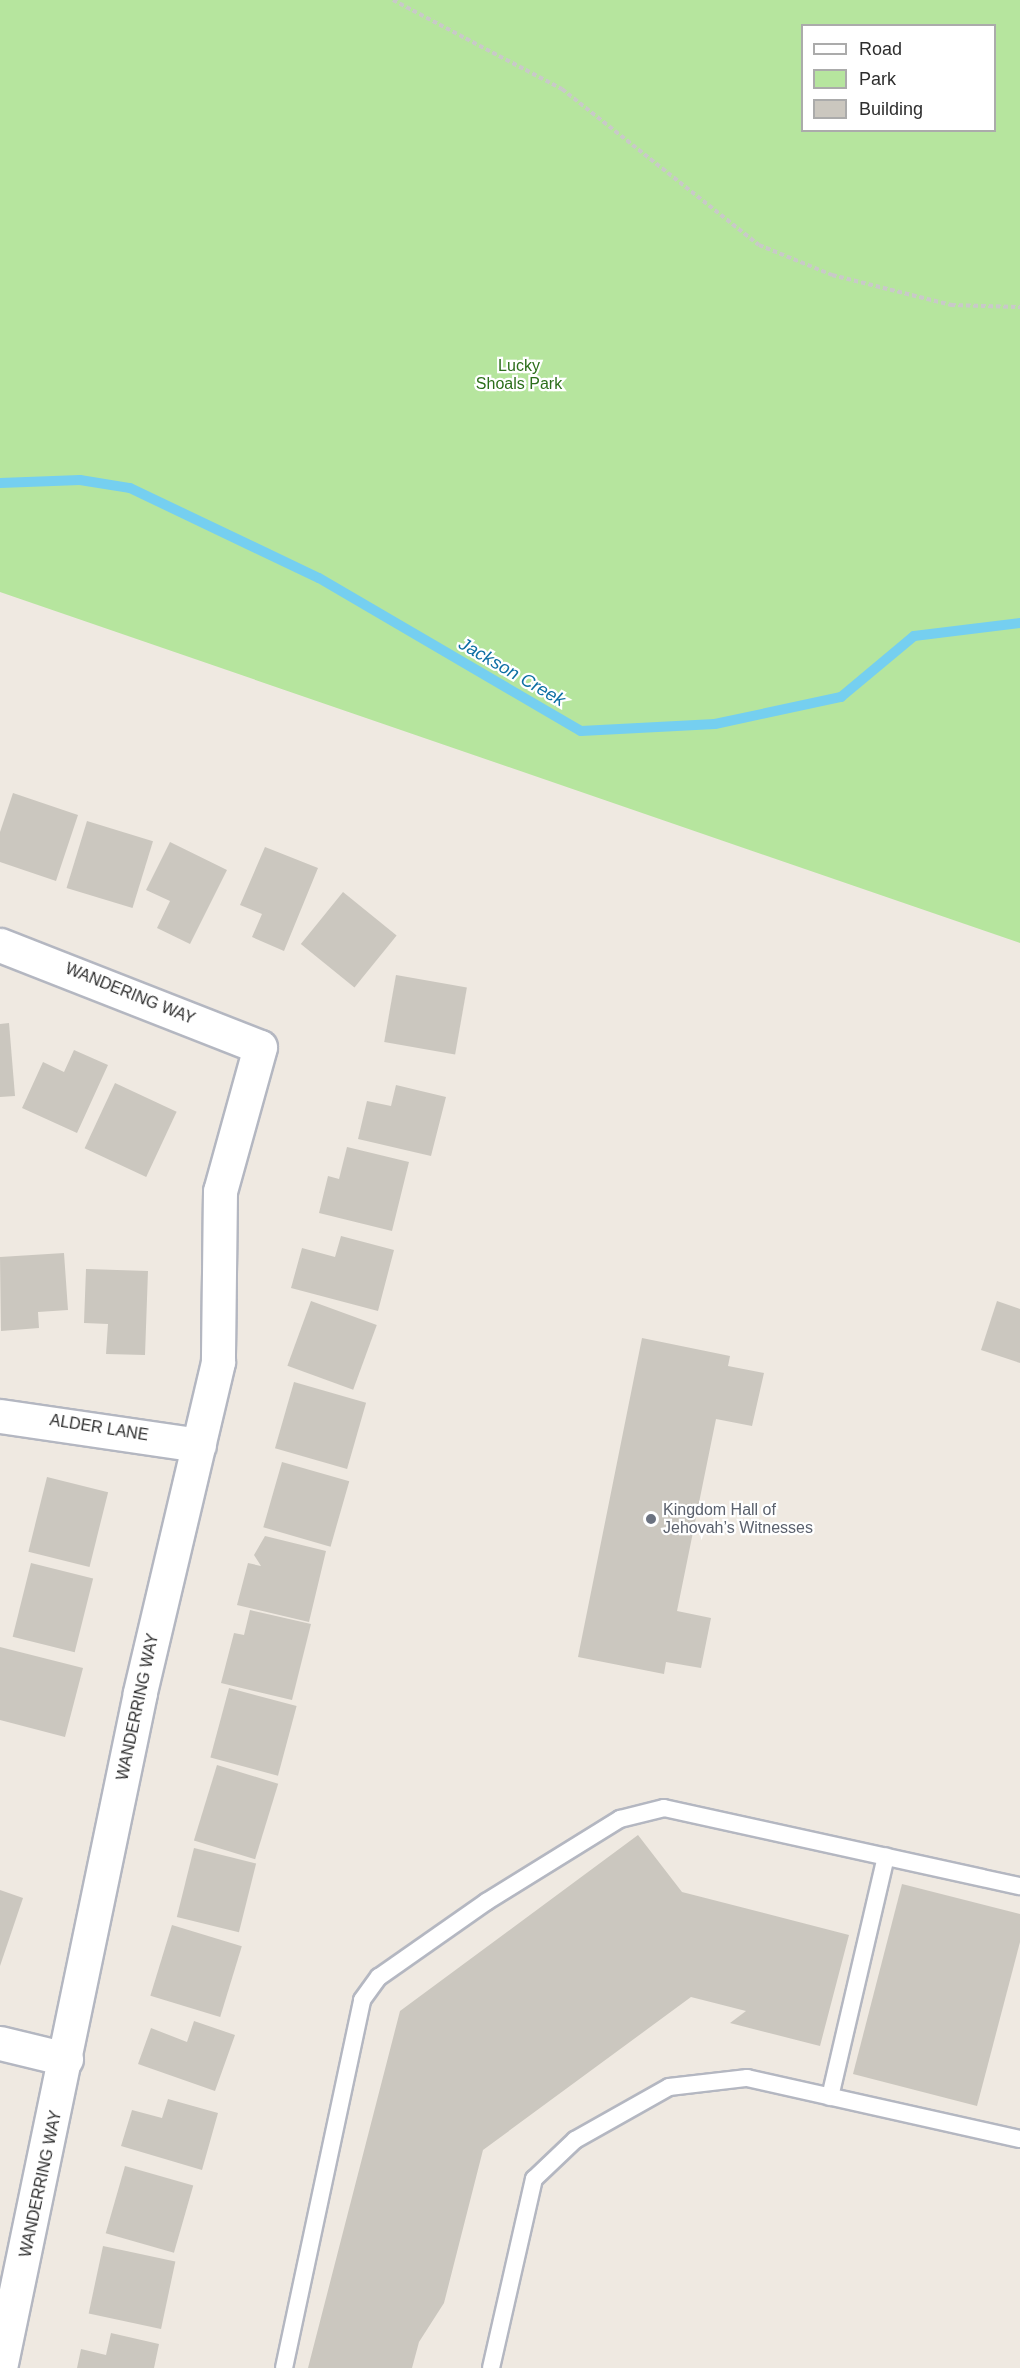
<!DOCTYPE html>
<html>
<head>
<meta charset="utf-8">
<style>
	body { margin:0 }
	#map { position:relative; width:1020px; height:2368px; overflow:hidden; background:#efe9e1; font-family:Arial,sans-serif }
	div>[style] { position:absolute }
	.green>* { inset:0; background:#b6e59e }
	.stream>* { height:10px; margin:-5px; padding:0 5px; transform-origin:5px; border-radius:5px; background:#75cff0 }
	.building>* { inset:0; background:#cbc7bf; transform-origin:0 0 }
	.path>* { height:4px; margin-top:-2px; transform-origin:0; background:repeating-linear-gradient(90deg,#c9c9c9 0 4.5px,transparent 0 7.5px) }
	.roads { filter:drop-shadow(2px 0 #b4b7c1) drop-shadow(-2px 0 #b4b7c1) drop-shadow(0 2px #b4b7c1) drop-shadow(0 -2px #b4b7c1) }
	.service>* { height:16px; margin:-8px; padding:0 8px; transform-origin:8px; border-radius:8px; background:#fff }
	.minor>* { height:33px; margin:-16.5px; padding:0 16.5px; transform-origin:16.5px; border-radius:16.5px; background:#fff }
	.dots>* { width:16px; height:16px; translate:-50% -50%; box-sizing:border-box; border:3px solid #fff; border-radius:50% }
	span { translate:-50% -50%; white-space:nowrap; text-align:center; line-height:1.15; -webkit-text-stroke:4.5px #fff; paint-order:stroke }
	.park-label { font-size:16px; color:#2c6e1b }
	.street-label { font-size:16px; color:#2e2e2e }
	.worship-label { font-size:16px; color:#5b616d }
	.left { translate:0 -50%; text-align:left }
	.water-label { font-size:18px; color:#0d6fa3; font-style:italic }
	.legend { position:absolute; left:801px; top:24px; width:195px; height:108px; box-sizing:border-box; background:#fff; border:2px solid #ababab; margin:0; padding:8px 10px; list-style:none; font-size:18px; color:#2e2e2e }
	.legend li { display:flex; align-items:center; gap:12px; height:30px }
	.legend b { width:30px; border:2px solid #ababab }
</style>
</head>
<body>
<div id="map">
	<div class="green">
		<div style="clip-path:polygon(evenodd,0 0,1020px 0,1020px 943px,0 592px,0 0,802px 26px,994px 26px,994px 130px,802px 130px,802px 26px)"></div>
	</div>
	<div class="stream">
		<div style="left:0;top:483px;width:80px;rotate:-2.1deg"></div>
		<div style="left:80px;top:480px;width:51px;rotate:9.1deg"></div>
		<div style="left:130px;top:488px;width:209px;rotate:25.5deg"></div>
		<div style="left:319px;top:578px;width:303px;rotate:30.3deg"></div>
		<div style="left:581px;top:731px;width:134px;rotate:-3deg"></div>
		<div style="left:715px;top:724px;width:129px;rotate:-12.1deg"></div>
		<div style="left:841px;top:697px;width:95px;rotate:-39.9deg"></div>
		<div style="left:914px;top:636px;width:107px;rotate:-7deg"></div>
	</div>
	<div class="building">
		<div style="clip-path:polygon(13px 793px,78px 815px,56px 881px,0 862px,0 832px)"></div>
		<div style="left:87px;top:821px;width:69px;height:70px;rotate:17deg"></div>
		<div style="clip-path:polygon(170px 842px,227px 870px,190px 944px,157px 928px,170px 901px,146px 890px)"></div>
		<div style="clip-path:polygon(265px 847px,318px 868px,284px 951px,252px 937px,262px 914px,240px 905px)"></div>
		<div style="left:343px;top:892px;width:69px;height:67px;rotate:39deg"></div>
		<div style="left:396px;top:975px;width:72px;height:68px;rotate:10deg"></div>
		<div style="clip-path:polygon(9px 1023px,15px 1096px,0 1097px,0 1024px)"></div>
		<div style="clip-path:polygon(74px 1050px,108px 1065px,77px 1133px,22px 1108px,43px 1062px,64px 1072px)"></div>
		<div style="left:115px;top:1083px;width:68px;height:72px;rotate:25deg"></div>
		<div style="clip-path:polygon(396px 1085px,446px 1097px,431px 1156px,358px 1139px,367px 1101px,391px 1106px)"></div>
		<div style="clip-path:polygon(347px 1147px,409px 1162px,392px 1231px,319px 1213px,328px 1176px,339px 1179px)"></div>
		<div style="clip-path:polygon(341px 1236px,394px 1250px,378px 1311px,291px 1288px,302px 1248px,335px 1257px)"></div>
		<div style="clip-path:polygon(64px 1253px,68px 1310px,38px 1312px,39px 1328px,1px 1331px,0 1257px)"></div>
		<div style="clip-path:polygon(86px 1269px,148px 1271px,145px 1355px,106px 1354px,108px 1324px,84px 1323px)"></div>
		<div style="left:311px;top:1301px;width:70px;height:69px;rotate:20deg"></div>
		<div style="clip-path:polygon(997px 1301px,1020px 1309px,1020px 1363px,981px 1350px)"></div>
		<div style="clip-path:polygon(642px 1338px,730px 1356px,728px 1366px,764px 1373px,752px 1426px,716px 1419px,677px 1611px,711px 1618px,701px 1668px,666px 1662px,664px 1674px,578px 1657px)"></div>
		<div style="left:294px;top:1382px;width:75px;height:69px;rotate:16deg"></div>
		<div style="left:282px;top:1462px;width:70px;height:68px;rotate:16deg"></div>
		<div style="left:47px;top:1477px;width:63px;height:77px;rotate:14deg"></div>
		<div style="clip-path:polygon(265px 1536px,326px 1551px,309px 1622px,237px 1605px,248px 1563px,261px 1566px,254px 1555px)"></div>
		<div style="left:31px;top:1563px;width:64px;height:76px;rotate:14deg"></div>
		<div style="clip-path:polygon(250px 1610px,311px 1624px,292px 1700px,221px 1683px,234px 1633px,244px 1635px)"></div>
		<div style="clip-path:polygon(0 1647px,83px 1668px,65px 1737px,0 1720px)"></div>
		<div style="left:229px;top:1688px;width:70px;height:72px;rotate:15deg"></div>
		<div style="left:217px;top:1765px;width:64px;height:79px;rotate:17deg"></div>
		<div style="clip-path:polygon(638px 1835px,682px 1892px,849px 1935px,820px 2046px,730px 2023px,746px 2011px,691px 1997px,483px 2150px,444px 2303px,419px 2342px,412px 2368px,308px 2368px,400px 2011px)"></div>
		<div style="left:194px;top:1848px;width:64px;height:71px;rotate:14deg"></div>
		<div style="clip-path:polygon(902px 1884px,1020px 1914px,1020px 1942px,977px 2106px,853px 2074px)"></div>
		<div style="clip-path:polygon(0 1890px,23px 1898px,0 1966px)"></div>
		<div style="left:172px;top:1925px;width:73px;height:74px;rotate:17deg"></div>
		<div style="clip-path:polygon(194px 2021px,235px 2035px,215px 2091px,138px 2064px,151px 2028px,187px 2042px)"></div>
		<div style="clip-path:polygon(168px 2099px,218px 2113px,202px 2170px,121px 2146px,132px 2110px,162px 2118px)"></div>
		<div style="left:125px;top:2166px;width:71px;height:70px;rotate:16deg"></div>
		<div style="left:103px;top:2246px;width:74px;height:69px;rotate:12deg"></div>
		<div style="clip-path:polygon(111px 2333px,159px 2344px,154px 2368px,77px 2368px,81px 2349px,106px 2355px)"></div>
	</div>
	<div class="path">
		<div style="left:393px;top:0;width:191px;rotate:27.8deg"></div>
		<div style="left:562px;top:89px;width:251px;rotate:38.4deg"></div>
		<div style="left:759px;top:245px;width:79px;rotate:22.3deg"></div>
		<div style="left:832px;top:275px;width:123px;rotate:14.1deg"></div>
		<div style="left:951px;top:305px;width:69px;rotate:1.7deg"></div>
	</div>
	<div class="roads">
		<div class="service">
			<div style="left:830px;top:2097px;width:247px;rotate:-76.9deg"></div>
			<div style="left:284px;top:2368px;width:376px;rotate:-78deg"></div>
			<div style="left:362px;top:2000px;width:29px;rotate:-54deg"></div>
			<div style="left:379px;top:1977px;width:131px;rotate:-35deg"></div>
			<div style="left:486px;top:1902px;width:158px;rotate:-31.8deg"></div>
			<div style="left:620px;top:1819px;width:45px;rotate:-14deg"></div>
			<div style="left:664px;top:1808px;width:364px;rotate:12.4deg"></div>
			<div style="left:491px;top:2368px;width:194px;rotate:-77.2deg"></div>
			<div style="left:534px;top:2179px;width:57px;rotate:-43.6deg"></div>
			<div style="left:575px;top:2140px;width:108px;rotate:-29.4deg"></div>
			<div style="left:669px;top:2087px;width:79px;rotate:-6.6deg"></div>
			<div style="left:747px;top:2078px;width:280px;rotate:12.6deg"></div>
		</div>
		<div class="minor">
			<div style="left:0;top:945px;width:279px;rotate:21.4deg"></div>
			<div style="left:260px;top:1047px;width:149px;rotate:105.5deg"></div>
			<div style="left:220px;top:1191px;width:171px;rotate:90.7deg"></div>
			<div style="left:218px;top:1362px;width:340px;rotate:103.3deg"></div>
			<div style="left:140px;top:1693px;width:689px;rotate:101.72deg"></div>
			<div style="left:0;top:1416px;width:201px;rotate:8.3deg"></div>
			<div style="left:0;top:2043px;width:68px;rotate:13.6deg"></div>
		</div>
	</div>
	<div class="dots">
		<div style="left:651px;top:1519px;background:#6b7280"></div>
	</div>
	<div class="park-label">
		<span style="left:519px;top:375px">Lucky<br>Shoals Park</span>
	</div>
	<div class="street-label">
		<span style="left:130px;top:994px;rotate:22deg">WANDERING WAY</span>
		<span style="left:99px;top:1428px;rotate:9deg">ALDER LANE</span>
		<span style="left:138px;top:1707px;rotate:-78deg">WANDERRING WAY</span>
		<span style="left:41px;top:2184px;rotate:-78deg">WANDERRING WAY</span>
	</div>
	<div class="worship-label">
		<span class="left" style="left:663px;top:1519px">Kingdom Hall of<br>Jehovah’s Witnesses</span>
	</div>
	<div class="water-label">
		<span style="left:512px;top:672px;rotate:30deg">Jackson Creek</span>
	</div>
	<ul class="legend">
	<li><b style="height:8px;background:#fff"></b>Road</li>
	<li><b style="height:16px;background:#b6e59e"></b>Park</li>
	<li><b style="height:16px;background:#cbc7bf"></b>Building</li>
	</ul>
</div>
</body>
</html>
